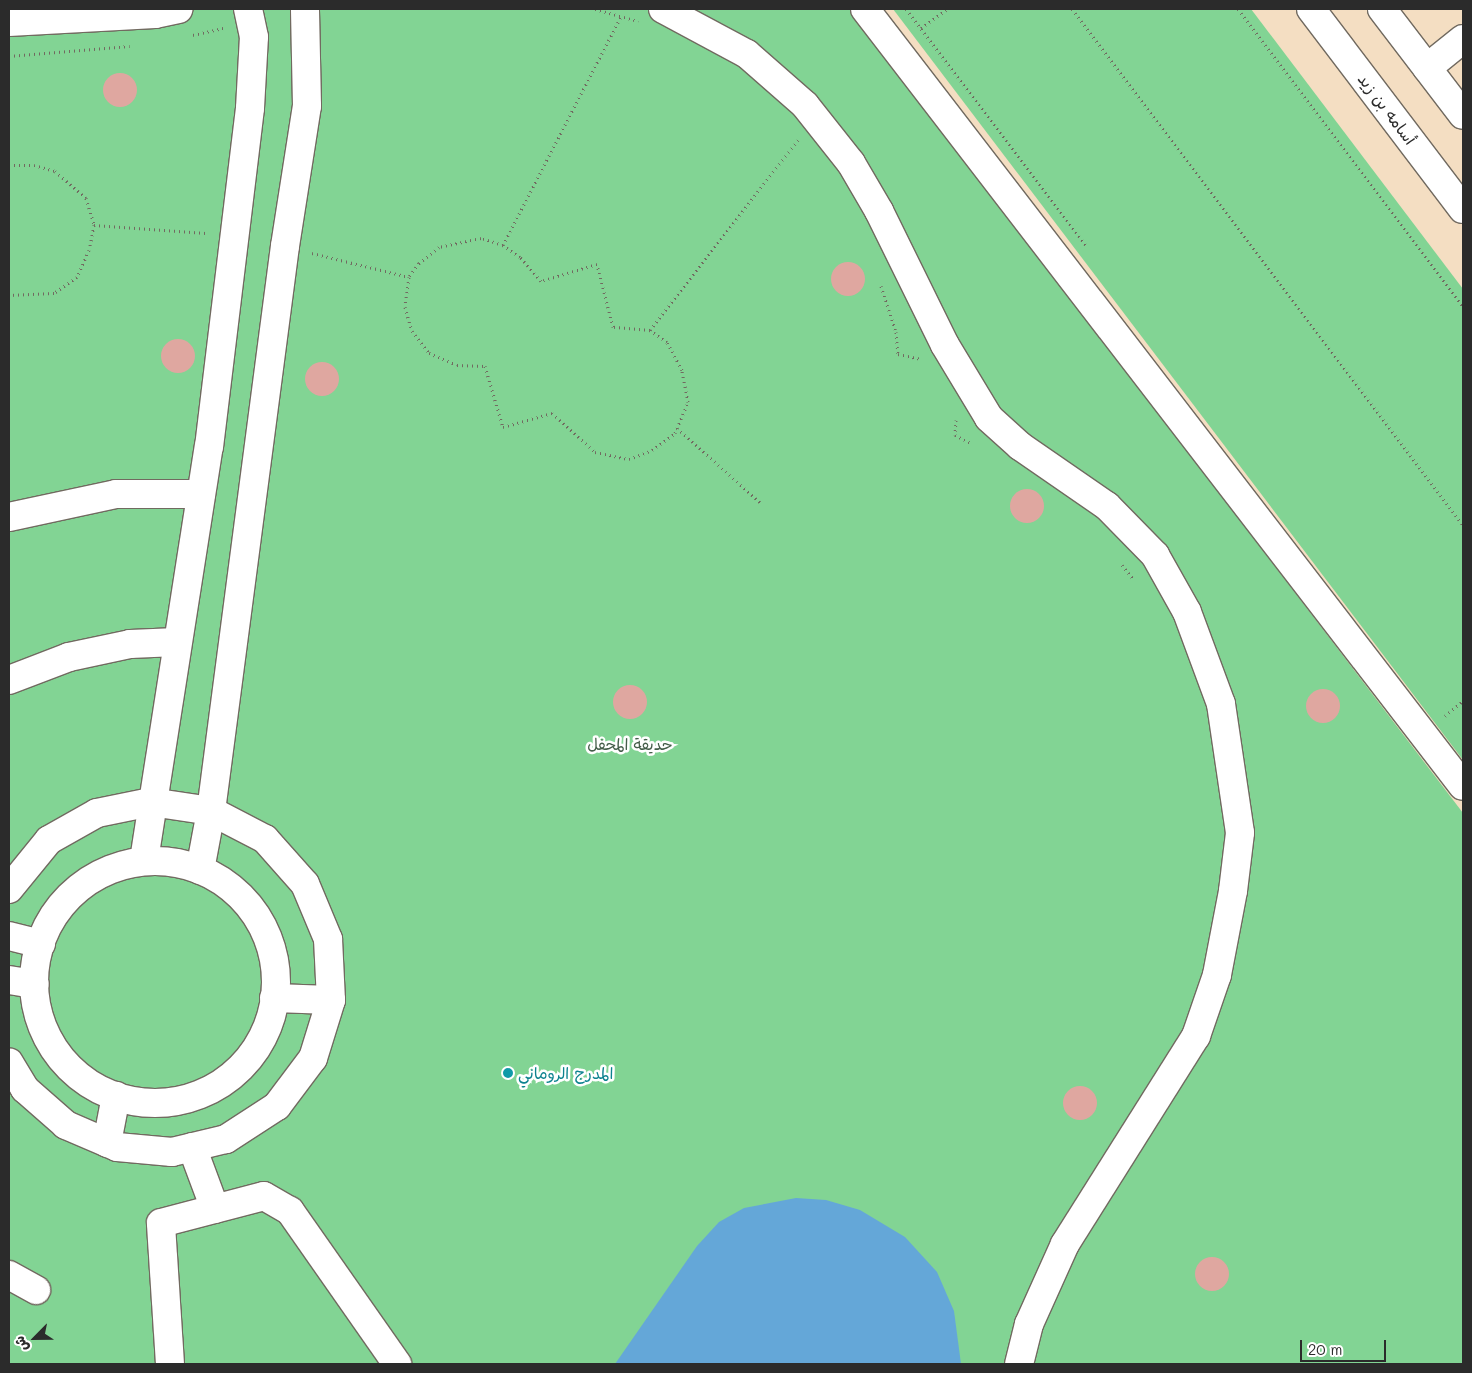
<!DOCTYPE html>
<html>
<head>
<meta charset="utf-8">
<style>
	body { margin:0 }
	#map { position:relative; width:1472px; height:1373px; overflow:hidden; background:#f4dec2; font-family:Mali,"Playpen Sans Arabic",sans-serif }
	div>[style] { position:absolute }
	.green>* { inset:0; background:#82d494 }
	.water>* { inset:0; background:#64a7d8 }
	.building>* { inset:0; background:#dfa7a0 }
	.round { border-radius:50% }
	.path>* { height:3px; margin-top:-1.5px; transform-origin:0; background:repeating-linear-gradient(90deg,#716a60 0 1px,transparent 0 5px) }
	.roads { filter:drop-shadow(1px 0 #716a60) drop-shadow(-1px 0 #716a60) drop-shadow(0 1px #716a60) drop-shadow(0 -1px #716a60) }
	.minor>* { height:28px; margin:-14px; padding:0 14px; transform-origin:14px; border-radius:14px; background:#fff }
	.minor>.ring { margin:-14px; padding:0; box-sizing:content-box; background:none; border:28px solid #fff; border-radius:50% }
	.dots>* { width:14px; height:14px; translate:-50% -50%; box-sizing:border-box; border:2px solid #fff; border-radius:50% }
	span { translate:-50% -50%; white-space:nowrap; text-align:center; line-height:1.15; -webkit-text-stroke:5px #fff; paint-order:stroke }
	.street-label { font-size:16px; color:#2b2b2b }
	.park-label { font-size:16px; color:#455e4a }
	.culture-label { font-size:16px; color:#0d838f }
	.left { translate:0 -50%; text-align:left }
	.frame { position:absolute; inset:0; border:10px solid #2b2b2b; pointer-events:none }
	.north { position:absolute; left:10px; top:1313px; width:50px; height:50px; -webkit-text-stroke:4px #fff; paint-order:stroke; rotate:247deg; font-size:14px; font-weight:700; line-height:20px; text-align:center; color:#2b2b2b }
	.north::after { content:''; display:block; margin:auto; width:18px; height:22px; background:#2b2b2b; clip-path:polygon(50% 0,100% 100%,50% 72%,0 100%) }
	.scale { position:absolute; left:1300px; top:1340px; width:86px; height:22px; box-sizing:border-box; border:2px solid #2b2b2b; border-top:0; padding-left:6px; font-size:15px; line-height:18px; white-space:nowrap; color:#2b2b2b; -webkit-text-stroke:4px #fff; paint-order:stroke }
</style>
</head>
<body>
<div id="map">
	<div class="green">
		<div style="clip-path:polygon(9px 9px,850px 9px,1463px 813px,1463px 1364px,9px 1364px)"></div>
		<div style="clip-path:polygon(893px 9px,1251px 9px,1463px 289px,1463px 760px)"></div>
	</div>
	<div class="water">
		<div style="clip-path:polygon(796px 1198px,826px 1200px,860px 1210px,905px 1237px,937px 1272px,954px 1311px,961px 1364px,615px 1364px,697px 1246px,719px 1222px,744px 1208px)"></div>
	</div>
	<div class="building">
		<div class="round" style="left:103px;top:73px;width:34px;height:34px"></div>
		<div class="round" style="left:831px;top:262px;width:34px;height:34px"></div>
		<div class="round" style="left:161px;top:339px;width:34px;height:34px"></div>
		<div class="round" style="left:305px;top:362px;width:34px;height:34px"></div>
		<div class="round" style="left:1010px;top:489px;width:34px;height:34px"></div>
		<div class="round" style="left:613px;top:685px;width:34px;height:34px"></div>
		<div class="round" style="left:1306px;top:689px;width:34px;height:34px"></div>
		<div class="round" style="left:1063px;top:1086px;width:34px;height:34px"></div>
		<div class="round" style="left:1195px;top:1257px;width:34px;height:34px"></div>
	</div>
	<div class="path">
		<div style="left:595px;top:9px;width:45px;rotate:15.6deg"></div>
		<div style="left:906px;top:9px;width:299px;rotate:52.7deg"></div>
		<div style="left:1072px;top:9px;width:647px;rotate:52.85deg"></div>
		<div style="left:1238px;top:9px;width:373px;rotate:52.9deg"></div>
		<div style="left:921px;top:28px;width:32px;rotate:-36deg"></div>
		<div style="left:193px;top:35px;width:31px;rotate:-13deg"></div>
		<div style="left:9px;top:56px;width:121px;rotate:-4.7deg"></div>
		<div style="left:9px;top:165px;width:25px"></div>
		<div style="left:34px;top:165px;width:22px;rotate:16deg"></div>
		<div style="left:55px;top:171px;width:41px;rotate:41.1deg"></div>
		<div style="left:86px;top:198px;width:28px;rotate:73deg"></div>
		<div style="left:94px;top:225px;width:25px;rotate:101deg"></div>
		<div style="left:89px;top:250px;width:30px;rotate:114deg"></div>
		<div style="left:77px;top:277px;width:28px;rotate:145deg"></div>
		<div style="left:54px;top:293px;width:45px;rotate:177.5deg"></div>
		<div style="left:94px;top:225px;width:112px;rotate:4.1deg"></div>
		<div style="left:503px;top:245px;width:258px;rotate:-62.7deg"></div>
		<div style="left:312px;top:253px;width:100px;rotate:13.9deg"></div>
		<div style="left:409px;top:277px;width:30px;rotate:98deg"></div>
		<div style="left:405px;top:307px;width:25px;rotate:74deg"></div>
		<div style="left:412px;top:331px;width:28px;rotate:52deg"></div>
		<div style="left:429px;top:353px;width:30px;rotate:23deg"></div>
		<div style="left:457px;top:365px;width:28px;rotate:2deg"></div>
		<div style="left:485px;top:366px;width:64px;rotate:73.6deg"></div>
		<div style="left:503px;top:427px;width:51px;rotate:-15.9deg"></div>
		<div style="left:552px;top:413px;width:58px;rotate:42.2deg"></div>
		<div style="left:595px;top:452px;width:35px;rotate:12deg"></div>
		<div style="left:629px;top:459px;width:25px;rotate:-21deg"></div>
		<div style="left:652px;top:450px;width:29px;rotate:-36deg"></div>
		<div style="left:675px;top:433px;width:34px;rotate:-67deg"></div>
		<div style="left:688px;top:402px;width:33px;rotate:-101deg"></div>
		<div style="left:682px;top:370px;width:32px;rotate:-118deg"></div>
		<div style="left:667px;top:342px;width:21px;rotate:-145deg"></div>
		<div style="left:650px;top:330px;width:37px;rotate:-175deg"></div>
		<div style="left:613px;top:327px;width:65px;rotate:-104.3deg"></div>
		<div style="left:597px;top:264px;width:59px;rotate:163.1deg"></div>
		<div style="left:541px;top:281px;width:32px;rotate:-131deg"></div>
		<div style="left:520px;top:257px;width:21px;rotate:-145deg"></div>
		<div style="left:503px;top:245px;width:23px;rotate:-162deg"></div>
		<div style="left:481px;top:238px;width:43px;rotate:167.9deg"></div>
		<div style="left:439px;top:247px;width:26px;rotate:141deg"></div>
		<div style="left:419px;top:263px;width:17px;rotate:126deg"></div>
		<div style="left:881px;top:286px;width:48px;rotate:71.9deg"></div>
		<div style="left:896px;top:332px;width:22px;rotate:85deg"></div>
		<div style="left:898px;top:354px;width:24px;rotate:12deg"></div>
		<div style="left:650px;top:330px;width:241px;rotate:-52.1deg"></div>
		<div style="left:956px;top:420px;width:15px;rotate:94deg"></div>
		<div style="left:955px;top:435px;width:18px;rotate:27deg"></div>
		<div style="left:677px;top:428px;width:113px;rotate:41.8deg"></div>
		<div style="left:1122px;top:565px;width:19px;rotate:51deg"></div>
		<div style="left:1445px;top:716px;width:23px;rotate:-40deg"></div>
	</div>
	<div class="roads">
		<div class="minor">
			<div style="left:663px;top:9px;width:95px;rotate:28.2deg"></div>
			<div style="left:747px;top:54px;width:77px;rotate:41.3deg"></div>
			<div style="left:805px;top:105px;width:74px;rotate:51.6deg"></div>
			<div style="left:851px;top:163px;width:56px;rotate:59.7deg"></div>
			<div style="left:879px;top:211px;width:149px;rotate:63.8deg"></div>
			<div style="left:945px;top:345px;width:85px;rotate:58.9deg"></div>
			<div style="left:989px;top:418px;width:42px;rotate:42.1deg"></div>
			<div style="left:1020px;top:446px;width:106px;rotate:34.6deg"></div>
			<div style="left:1107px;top:506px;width:69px;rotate:45.6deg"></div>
			<div style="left:1155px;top:555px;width:65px;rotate:60.7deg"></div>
			<div style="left:1187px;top:612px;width:98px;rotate:69.7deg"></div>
			<div style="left:1221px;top:704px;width:130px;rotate:81.6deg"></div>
			<div style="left:1240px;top:833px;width:58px;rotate:96.9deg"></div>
			<div style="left:1233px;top:891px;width:86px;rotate:100.8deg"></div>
			<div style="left:1217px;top:975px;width:65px;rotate:109deg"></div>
			<div style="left:1196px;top:1036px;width:246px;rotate:122.2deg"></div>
			<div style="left:1065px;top:1244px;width:88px;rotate:114.2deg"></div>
			<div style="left:1029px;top:1324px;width:41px;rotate:104deg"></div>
			<div style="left:865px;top:9px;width:980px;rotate:52.42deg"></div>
			<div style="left:1311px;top:9px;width:251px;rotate:52.8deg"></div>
			<div style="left:1382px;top:9px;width:133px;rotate:52.6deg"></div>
			<div style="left:9px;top:22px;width:146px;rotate:-3.1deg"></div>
			<div style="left:155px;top:14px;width:24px;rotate:-12deg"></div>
			<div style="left:1427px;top:68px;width:46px;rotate:-38.9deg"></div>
			<div style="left:9px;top:517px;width:109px;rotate:-12.1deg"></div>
			<div style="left:116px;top:494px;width:85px"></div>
			<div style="left:9px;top:680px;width:64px;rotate:-21deg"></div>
			<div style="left:69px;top:657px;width:62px;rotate:-12deg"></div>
			<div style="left:130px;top:644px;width:47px;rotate:-2.4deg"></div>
			<div style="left:144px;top:860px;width:418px;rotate:-81.1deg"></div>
			<div style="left:209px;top:447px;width:341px;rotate:-83.1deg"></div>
			<div style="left:250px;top:108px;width:71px;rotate:-86.8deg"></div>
			<div style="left:254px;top:37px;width:29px;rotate:-102deg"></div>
			<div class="ring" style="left:34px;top:861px;width:214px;height:214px"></div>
			<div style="left:200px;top:870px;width:60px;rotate:-79.4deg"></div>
			<div style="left:211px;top:811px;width:570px;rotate:-82.54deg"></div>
			<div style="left:285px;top:246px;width:142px;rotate:-81.1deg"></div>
			<div style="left:307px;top:106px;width:97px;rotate:-91.2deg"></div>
			<div style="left:9px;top:889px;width:63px;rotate:-50.8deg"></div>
			<div style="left:49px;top:840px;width:55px;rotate:-29.4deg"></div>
			<div style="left:97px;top:813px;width:55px;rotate:-11.5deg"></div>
			<div style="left:151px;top:802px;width:61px;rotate:8.5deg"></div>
			<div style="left:211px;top:811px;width:61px;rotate:27.4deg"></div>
			<div style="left:265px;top:839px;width:60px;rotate:48.4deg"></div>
			<div style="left:305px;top:884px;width:60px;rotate:67.3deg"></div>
			<div style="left:328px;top:939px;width:61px;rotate:87.2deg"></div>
			<div style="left:331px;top:1000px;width:61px;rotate:107.2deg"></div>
			<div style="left:313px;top:1058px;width:60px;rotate:126.9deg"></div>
			<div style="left:277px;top:1106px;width:61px;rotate:147.1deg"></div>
			<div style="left:226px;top:1139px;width:56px;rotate:166.5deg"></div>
			<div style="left:172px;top:1152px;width:55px;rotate:-174.8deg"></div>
			<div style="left:117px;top:1147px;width:56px;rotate:-156.7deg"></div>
			<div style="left:66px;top:1125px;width:55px;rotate:-138.7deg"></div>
			<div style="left:25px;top:1089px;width:31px;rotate:-121deg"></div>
			<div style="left:9px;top:936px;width:33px;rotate:14deg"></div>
			<div style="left:9px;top:980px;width:26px;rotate:9deg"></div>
			<div style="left:274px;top:998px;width:57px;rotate:2deg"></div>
			<div style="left:107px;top:1143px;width:48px;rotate:-79.2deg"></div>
			<div style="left:192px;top:1147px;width:66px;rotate:69.6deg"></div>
			<div style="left:9px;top:1275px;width:31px;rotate:29deg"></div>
			<div style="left:170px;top:1364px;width:141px;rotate:-93.7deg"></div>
			<div style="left:161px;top:1223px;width:106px;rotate:-14.7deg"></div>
			<div style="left:264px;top:1196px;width:30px;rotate:30deg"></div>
			<div style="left:290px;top:1211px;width:187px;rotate:55deg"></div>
		</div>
	</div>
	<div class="dots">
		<div style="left:508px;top:1073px;background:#0f9aa8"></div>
	</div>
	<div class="street-label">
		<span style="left:1387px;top:109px;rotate:53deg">أسامه بن زيد</span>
	</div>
	<div class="park-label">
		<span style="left:630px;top:744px">حديقة المحفل</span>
	</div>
	<div class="culture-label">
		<span class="left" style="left:518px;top:1073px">المدرج الروماني</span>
	</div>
	<div class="frame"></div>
	<div class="north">ش</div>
	<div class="scale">20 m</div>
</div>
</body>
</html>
